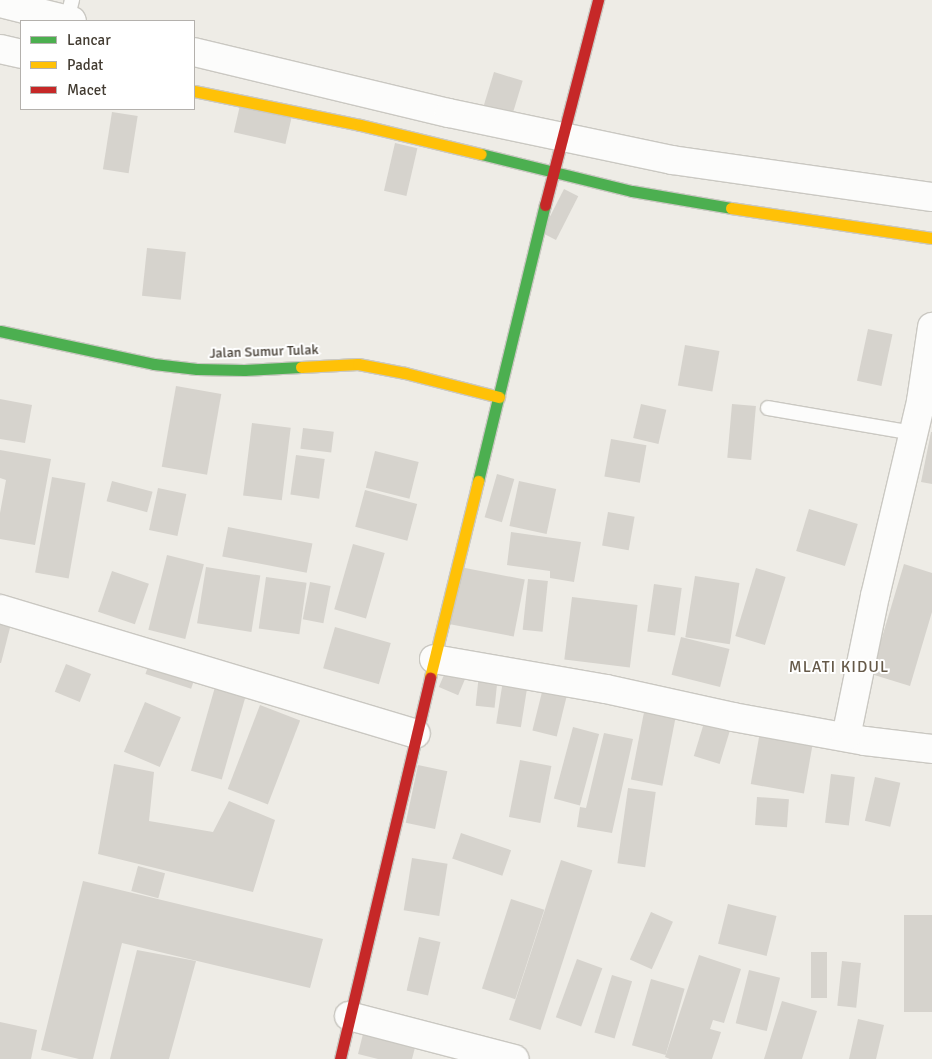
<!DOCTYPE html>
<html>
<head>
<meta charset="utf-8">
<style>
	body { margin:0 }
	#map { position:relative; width:932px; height:1059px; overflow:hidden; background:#eeece6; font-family:Signika,sans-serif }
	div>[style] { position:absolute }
	.building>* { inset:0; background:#d6d3cd; transform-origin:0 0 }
	.roads { filter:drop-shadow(1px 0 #cac8c2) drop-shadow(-1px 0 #cac8c2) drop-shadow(0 1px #cac8c2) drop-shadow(0 -1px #cac8c2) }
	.lane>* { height:14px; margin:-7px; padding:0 7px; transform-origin:7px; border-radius:7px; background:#fcfcfb }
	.street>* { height:28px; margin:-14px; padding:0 14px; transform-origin:14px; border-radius:14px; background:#fcfcfb }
	.fast>* { height:11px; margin:-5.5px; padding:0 5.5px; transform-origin:5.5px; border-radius:5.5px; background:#4caf50 }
	.slow>* { height:11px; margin:-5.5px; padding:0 5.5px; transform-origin:5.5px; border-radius:5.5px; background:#ffc107 }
	.jam>* { height:11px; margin:-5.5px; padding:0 5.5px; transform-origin:5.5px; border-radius:5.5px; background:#c62828 }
	span { translate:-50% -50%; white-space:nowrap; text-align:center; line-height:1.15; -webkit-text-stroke:4px #fff; paint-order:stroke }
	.street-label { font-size:14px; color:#433c32 }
	.quarter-label { font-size:16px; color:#665a49; letter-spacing:1px }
	.legend { position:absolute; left:20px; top:20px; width:175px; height:90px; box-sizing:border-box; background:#fff; border:1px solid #b4b1ad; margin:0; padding:6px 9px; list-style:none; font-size:15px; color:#433c32 }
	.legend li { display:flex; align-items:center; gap:10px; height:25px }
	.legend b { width:25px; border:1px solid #b4b1ad }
</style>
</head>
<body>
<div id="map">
	<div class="building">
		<div style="left:494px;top:72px;width:30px;height:42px;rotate:17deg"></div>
		<div style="left:241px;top:101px;width:53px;height:32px;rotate:13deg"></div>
		<div style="left:112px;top:112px;width:26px;height:58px;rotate:9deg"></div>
		<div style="left:395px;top:143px;width:23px;height:49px;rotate:13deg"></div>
		<div style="left:564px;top:189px;width:16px;height:49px;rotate:27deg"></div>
		<div style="left:147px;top:248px;width:39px;height:48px;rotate:6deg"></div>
		<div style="left:868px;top:329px;width:25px;height:53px;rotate:12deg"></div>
		<div style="left:685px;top:345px;width:35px;height:41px;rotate:10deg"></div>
		<div style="left:176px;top:386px;width:46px;height:82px;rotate:10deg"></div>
		<div style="clip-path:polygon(0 399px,32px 405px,25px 443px,0 439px)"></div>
		<div style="left:641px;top:404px;width:26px;height:35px;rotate:13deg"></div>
		<div style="left:732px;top:404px;width:24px;height:54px;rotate:5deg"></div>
		<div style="left:252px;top:423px;width:39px;height:73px;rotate:7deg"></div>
		<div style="left:303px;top:428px;width:31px;height:21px;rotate:7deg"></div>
		<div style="clip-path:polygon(931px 432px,932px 432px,932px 484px,921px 482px)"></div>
		<div style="left:611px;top:439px;width:36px;height:38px;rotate:10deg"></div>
		<div style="clip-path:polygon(0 450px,51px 459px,35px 545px,0 539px,0 513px,6px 480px,0 478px)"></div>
		<div style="left:375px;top:451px;width:45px;height:38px;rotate:14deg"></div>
		<div style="left:296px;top:455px;width:29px;height:40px;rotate:8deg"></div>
		<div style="left:497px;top:474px;width:18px;height:45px;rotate:16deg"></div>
		<div style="left:52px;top:477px;width:34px;height:97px;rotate:10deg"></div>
		<div style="left:112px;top:481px;width:42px;height:21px;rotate:15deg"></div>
		<div style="left:519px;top:481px;width:38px;height:46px;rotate:12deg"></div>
		<div style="left:158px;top:488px;width:29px;height:43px;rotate:12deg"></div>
		<div style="left:365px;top:490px;width:54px;height:38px;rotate:15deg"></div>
		<div style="left:809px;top:509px;width:51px;height:44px;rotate:17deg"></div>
		<div style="left:608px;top:512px;width:27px;height:34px;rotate:10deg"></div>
		<div style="left:228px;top:527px;width:86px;height:30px;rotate:11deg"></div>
		<div style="clip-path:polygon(511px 532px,581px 542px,574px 582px,550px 578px,550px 571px,507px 565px)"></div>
		<div style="left:353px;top:544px;width:33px;height:68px;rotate:16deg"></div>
		<div style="left:167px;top:555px;width:38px;height:77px;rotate:14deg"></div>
		<div style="clip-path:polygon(904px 564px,932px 573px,932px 612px,910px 686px,871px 674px)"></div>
		<div style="left:206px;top:567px;width:55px;height:57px;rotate:9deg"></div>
		<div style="left:460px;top:567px;width:66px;height:58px;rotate:11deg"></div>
		<div style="left:756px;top:568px;width:31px;height:71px;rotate:17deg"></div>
		<div style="left:112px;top:571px;width:39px;height:43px;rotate:19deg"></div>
		<div style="left:695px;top:576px;width:45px;height:62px;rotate:9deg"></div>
		<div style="left:266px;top:577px;width:41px;height:52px;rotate:8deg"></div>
		<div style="left:528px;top:579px;width:20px;height:51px;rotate:6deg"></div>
		<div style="left:310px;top:582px;width:21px;height:38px;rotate:11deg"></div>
		<div style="left:654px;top:584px;width:28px;height:48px;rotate:8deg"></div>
		<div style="left:572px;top:597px;width:66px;height:63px;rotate:7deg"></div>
		<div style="clip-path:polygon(0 613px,13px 616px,1px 663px,0 663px)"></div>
		<div style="left:335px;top:627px;width:58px;height:43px;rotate:16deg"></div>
		<div style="left:681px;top:637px;width:50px;height:39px;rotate:14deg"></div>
		<div style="left:152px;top:654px;width:48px;height:21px;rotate:18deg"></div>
		<div style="left:449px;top:663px;width:21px;height:26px;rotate:23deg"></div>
		<div style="left:66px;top:664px;width:27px;height:30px;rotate:22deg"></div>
		<div style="left:479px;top:674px;width:19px;height:32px;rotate:6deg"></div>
		<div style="left:504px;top:674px;width:25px;height:50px;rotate:9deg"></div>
		<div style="left:545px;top:680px;width:25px;height:52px;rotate:14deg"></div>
		<div style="left:215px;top:687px;width:32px;height:87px;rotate:16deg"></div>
		<div style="left:145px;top:702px;width:39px;height:54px;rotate:23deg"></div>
		<div style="left:646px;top:702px;width:32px;height:79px;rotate:11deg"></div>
		<div style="left:260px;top:705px;width:43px;height:90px;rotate:21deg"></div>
		<div style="left:707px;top:713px;width:27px;height:45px;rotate:17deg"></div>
		<div style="left:761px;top:726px;width:54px;height:59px;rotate:10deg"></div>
		<div style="left:573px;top:727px;width:27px;height:74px;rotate:15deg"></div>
		<div style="clip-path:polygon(604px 733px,633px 739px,612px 833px,577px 827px,580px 807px,586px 808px)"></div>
		<div style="left:520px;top:760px;width:32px;height:58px;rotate:11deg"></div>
		<div style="clip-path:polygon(114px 764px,154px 772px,149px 821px,213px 832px,229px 801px,275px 820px,253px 892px,98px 854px)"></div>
		<div style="left:418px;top:765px;width:30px;height:59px;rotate:12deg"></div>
		<div style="left:831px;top:774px;width:24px;height:49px;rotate:7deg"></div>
		<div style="left:875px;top:777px;width:26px;height:45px;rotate:13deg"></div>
		<div style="left:628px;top:788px;width:28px;height:76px;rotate:8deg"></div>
		<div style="left:757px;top:797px;width:32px;height:28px;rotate:4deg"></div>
		<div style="left:461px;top:833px;width:53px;height:27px;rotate:19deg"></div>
		<div style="left:412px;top:858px;width:36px;height:53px;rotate:9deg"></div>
		<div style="left:561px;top:860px;width:33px;height:168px;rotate:18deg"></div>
		<div style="left:138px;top:866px;width:28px;height:26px;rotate:15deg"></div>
		<div style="clip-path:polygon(83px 881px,323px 939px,310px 988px,122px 943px,93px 1059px,79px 1059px,41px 1050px)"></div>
		<div style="left:511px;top:899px;width:35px;height:94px;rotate:18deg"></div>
		<div style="left:728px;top:904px;width:50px;height:41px;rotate:14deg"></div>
		<div style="left:651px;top:912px;width:24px;height:52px;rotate:24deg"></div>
		<div style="left:932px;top:915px;width:97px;height:28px;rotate:90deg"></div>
		<div style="left:419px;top:937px;width:22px;height:55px;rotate:13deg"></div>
		<div style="clip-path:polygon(137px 950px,196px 961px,169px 1059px,110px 1059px)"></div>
		<div style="left:811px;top:952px;width:16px;height:46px"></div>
		<div style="clip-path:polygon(699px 955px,741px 969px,724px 1023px,713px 1020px,710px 1029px,721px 1032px,712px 1059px,670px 1059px,665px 1057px)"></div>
		<div style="left:577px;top:959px;width:27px;height:62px;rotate:20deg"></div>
		<div style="left:842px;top:961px;width:19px;height:45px;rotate:6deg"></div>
		<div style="left:749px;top:970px;width:32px;height:55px;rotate:14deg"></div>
		<div style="left:612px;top:975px;width:21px;height:60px;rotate:17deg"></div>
		<div style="left:651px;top:979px;width:35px;height:69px;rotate:16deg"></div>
		<div style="clip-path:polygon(782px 1001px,817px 1011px,802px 1059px,764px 1059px)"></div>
		<div style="clip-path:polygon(858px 1019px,884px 1025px,876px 1059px,849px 1059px)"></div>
		<div style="clip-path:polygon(0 1022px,37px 1030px,31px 1059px,0 1059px)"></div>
		<div style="clip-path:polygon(366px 1022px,418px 1036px,412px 1059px,378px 1059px,358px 1054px)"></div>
	</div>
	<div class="roads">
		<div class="lane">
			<div style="left:67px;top:20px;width:21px;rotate:-76deg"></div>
			<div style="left:768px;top:408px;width:147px;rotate:9.8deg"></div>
		</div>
		<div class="street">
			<div style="left:0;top:3px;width:74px;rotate:14deg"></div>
			<div style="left:0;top:49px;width:22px;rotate:13deg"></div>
			<div style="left:194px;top:52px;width:262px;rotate:13.5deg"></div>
			<div style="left:449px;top:113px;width:228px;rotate:11.9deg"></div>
			<div style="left:672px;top:160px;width:263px;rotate:8.1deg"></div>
			<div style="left:0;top:609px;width:434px;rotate:16.7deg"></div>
			<div style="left:434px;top:659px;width:175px;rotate:9.9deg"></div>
			<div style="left:606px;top:689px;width:130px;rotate:12.4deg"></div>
			<div style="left:733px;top:717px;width:134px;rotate:10.3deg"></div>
			<div style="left:865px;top:741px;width:67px;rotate:6.8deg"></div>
			<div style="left:846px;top:737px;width:144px;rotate:-78.4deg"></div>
			<div style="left:875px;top:596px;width:200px;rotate:-76.7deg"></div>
			<div style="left:921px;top:401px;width:75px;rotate:-81.5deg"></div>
			<div style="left:349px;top:1016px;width:171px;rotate:14.6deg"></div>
		</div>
		<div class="fast">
			<div style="left:481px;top:154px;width:155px;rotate:13.8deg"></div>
			<div style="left:632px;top:191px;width:100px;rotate:9.7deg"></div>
			<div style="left:0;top:331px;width:157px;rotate:12.1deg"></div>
			<div style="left:154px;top:364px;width:43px;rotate:6.6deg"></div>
			<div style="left:197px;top:369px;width:47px;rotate:1.2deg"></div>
			<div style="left:244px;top:370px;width:57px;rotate:-3deg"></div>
			<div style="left:478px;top:481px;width:284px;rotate:-76.4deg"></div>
		</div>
		<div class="slow">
			<div style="left:194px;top:91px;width:169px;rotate:11.6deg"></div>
			<div style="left:360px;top:125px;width:124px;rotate:13.5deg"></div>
			<div style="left:731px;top:208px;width:203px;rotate:8.5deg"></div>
			<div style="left:301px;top:367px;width:57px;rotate:-3deg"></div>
			<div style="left:358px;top:364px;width:48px;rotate:10.8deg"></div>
			<div style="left:405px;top:373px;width:97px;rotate:14.3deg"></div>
			<div style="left:430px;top:677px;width:202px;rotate:-76.2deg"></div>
		</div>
		<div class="jam">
			<div style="left:545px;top:205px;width:212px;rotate:-75.5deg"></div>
			<div style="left:340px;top:1059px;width:392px;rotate:-76.7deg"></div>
		</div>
	</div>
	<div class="street-label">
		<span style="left:264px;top:352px;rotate:-2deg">Jalan Sumur Tulak</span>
	</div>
	<div class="quarter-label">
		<span style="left:839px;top:667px">MLATI KIDUL</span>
	</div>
	<ul class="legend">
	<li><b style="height:6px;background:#4caf50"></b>Lancar</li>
	<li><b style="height:6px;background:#ffc107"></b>Padat</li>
	<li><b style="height:6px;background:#c62828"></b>Macet</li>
	</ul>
</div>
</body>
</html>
